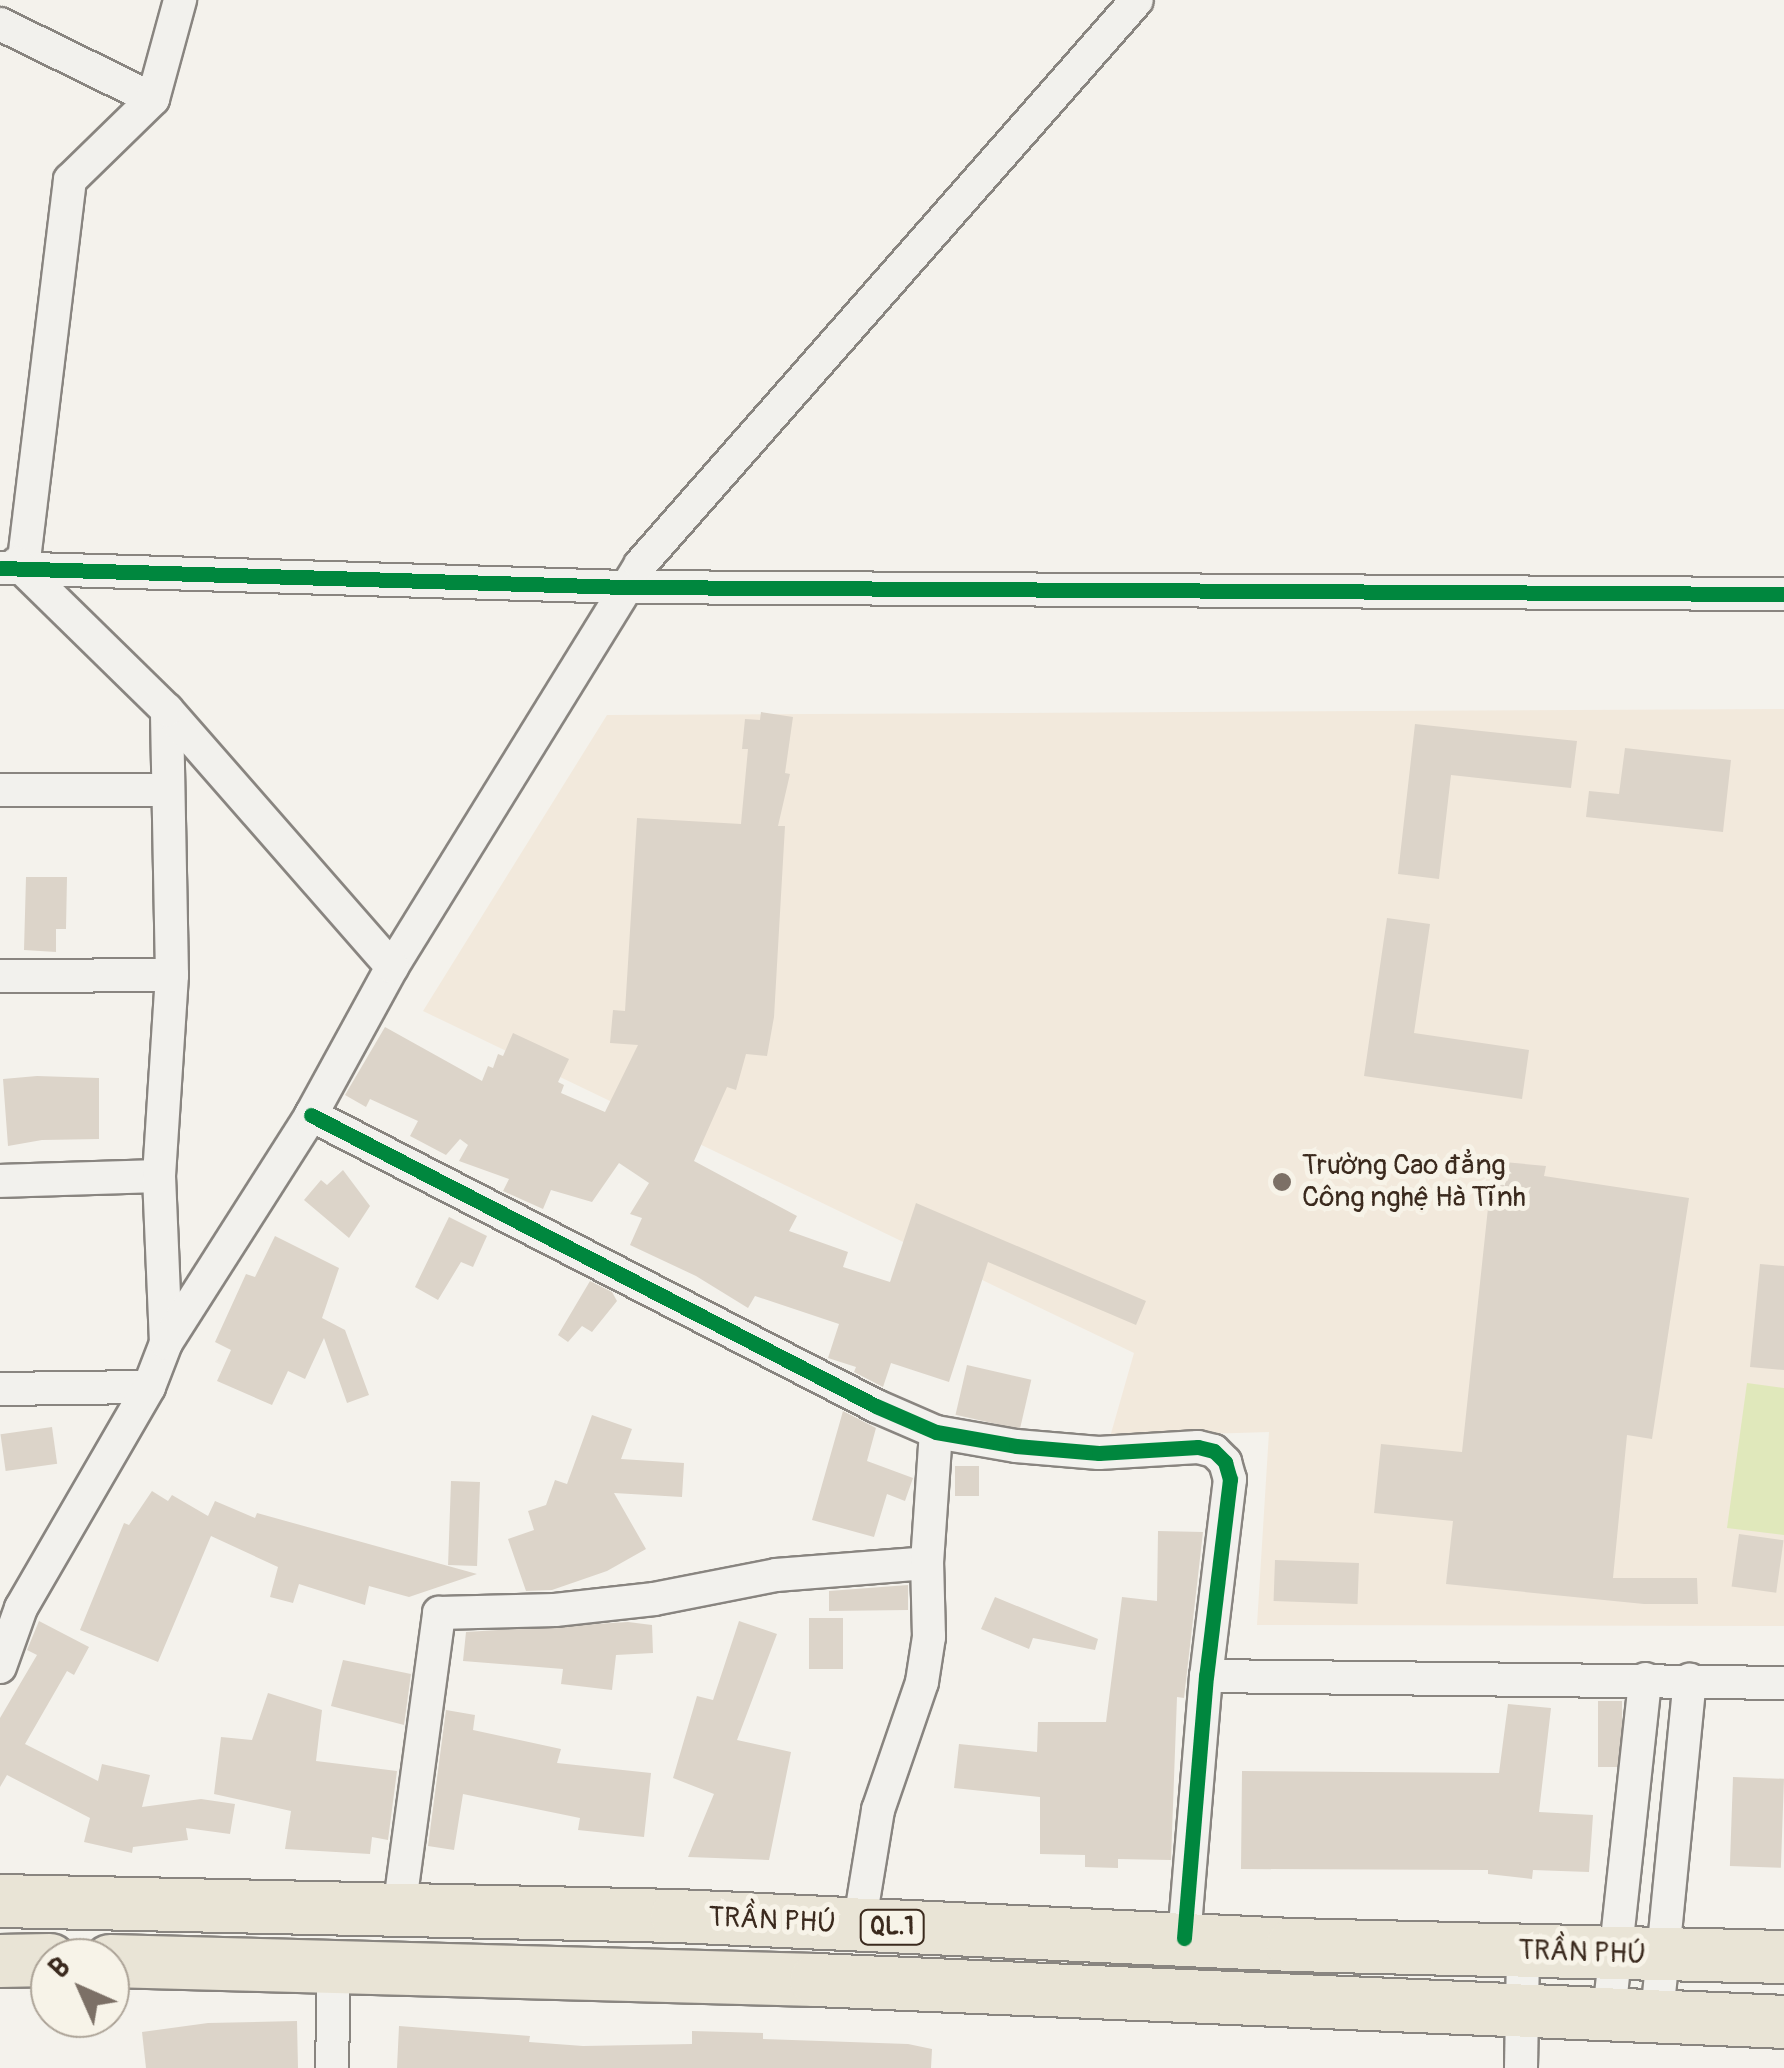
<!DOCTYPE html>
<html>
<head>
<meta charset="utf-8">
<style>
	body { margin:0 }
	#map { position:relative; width:1784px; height:2068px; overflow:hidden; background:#f4f2ec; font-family:Pangolin,sans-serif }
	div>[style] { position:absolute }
	.built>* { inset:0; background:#f2e9dc }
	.green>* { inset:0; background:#e0e8bb }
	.building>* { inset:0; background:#dcd4c9; transform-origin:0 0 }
	.roads { filter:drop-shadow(2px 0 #898580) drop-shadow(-2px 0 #898580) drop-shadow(0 2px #898580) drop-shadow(0 -2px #898580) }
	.minor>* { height:32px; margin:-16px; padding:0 16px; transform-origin:16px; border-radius:16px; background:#f2f1ed }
	.primary>* { height:52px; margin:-26px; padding:0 26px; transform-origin:26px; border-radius:26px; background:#e9e4d6 }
	.cycleway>* { height:15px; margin:-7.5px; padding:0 7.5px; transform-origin:7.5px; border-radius:7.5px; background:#00873e }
	.dots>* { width:28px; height:28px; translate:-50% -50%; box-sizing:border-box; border:5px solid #f7f3e8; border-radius:50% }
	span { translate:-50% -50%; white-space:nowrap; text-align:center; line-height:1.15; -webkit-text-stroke:10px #f7f3e8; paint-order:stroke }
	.shield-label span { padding:2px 8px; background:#f7f3e8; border:2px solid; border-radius:8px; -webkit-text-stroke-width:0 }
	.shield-label { font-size:25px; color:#3b2a1e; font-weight:700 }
	.poi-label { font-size:28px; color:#3b2a1e }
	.left { translate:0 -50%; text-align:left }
	.street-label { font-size:28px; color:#3b2a1e }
	.north { position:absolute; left:30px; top:1938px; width:100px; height:100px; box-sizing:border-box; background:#f7f3e8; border:2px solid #aca397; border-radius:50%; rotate:315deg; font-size:28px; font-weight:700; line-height:40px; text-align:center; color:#3b2a1e }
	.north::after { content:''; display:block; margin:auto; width:35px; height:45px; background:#7c7066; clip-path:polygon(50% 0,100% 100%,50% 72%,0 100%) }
</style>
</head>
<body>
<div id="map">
	<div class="built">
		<div style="clip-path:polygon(1784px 709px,1784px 1626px,1257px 1625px,1269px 1432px,1110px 1437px,1134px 1353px,423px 1011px,607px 715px)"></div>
	</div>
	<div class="green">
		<div style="clip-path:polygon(1747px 1383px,1784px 1388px,1784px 1535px,1727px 1528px)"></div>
	</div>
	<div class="building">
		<div style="clip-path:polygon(761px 712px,793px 717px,785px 773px,790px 774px,778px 826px,785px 826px,774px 1017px,767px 1056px,746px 1054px,736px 1090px,727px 1087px,694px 1161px,797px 1216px,789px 1231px,848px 1252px,843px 1267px,890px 1282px,916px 1203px,1146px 1301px,1136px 1325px,988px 1262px,949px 1382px,891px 1363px,883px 1387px,854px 1372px,856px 1367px,828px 1358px,839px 1324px,755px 1296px,748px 1308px,696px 1276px,630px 1245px,642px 1218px,630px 1214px,649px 1183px,619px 1163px,592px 1202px,551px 1190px,543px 1209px,503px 1191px,509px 1179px,459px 1161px,468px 1145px,460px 1139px,446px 1155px,410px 1136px,418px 1121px,370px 1099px,366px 1107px,345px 1095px,385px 1027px,482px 1081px,488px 1066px,493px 1068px,498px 1054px,503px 1056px,513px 1033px,569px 1059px,558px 1082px,564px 1085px,561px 1093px,605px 1112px,638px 1045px,610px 1043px,613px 1010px,625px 1011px,637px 818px,741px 824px,748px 749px,742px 749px,745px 719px,760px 720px)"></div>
		<div style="clip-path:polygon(1415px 724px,1577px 741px,1571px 788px,1451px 775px,1439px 879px,1398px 874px)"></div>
		<div style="clip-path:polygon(1625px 748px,1731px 760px,1723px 832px,1586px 817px,1589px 791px,1619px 794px)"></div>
		<div style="clip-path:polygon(26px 877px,67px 877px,66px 929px,56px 929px,56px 952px,24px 950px)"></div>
		<div style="clip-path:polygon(1387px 918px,1430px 924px,1414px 1033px,1529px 1050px,1522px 1099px,1364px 1076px)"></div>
		<div style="clip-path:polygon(37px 1076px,99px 1078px,99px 1139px,42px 1140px,8px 1146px,3px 1079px)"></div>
		<div style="clip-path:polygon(1493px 1161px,1546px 1166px,1544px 1176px,1689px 1198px,1652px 1439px,1627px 1435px,1613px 1578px,1697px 1578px,1698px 1604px,1644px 1604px,1446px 1584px,1453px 1521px,1374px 1513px,1381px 1444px,1462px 1452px)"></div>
		<div style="clip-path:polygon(343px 1170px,370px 1206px,349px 1238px,304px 1200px,321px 1180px,327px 1185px)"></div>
		<div style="clip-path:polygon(449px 1217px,487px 1236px,473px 1267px,461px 1262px,438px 1300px,415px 1287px)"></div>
		<div style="clip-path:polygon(275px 1236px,339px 1268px,322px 1318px,345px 1330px,369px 1395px,347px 1403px,324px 1338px,305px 1379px,288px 1371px,272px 1405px,217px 1381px,231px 1350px,215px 1342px,246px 1274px,255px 1277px)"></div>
		<div style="clip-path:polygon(1760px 1264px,1784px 1266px,1784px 1370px,1750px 1367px)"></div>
		<div style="clip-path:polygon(590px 1281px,612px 1292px,617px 1301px,592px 1332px,582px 1326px,568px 1342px,558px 1335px)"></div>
		<div style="left:967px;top:1365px;width:66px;height:51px;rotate:13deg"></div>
		<div style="clip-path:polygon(843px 1411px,876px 1428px,867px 1461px,913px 1478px,905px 1501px,887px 1494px,874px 1537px,812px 1520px)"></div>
		<div style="clip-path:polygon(592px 1415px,632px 1429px,621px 1459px,684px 1463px,682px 1497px,614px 1493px,646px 1549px,607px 1571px,552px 1590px,526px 1591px,508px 1539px,534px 1530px,528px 1511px,546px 1505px,555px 1480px,567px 1484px)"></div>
		<div style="left:52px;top:1427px;width:37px;height:52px;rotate:82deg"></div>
		<div style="left:955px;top:1466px;width:24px;height:30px"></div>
		<div style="left:451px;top:1481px;width:29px;height:84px;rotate:2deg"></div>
		<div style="clip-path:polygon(152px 1491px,168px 1501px,172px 1495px,208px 1516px,215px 1501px,255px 1518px,257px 1513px,477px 1574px,409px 1597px,369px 1586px,365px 1605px,299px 1584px,293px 1603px,270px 1597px,278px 1567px,211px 1536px,158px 1662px,80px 1630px,124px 1523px,129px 1525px)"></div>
		<div style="clip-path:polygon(1158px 1531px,1203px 1532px,1184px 1698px,1177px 1697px,1171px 1860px,1118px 1859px,1118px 1868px,1085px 1867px,1085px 1855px,1040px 1854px,1040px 1797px,954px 1788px,959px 1744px,1037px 1752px,1038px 1722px,1106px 1722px,1122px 1597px,1157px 1601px)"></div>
		<div style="left:1739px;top:1534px;width:45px;height:53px;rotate:8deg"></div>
		<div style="left:1275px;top:1560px;width:84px;height:41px;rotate:2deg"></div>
		<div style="clip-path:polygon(908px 1585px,908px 1610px,829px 1611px,829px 1591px)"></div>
		<div style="clip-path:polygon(995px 1597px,1098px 1639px,1095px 1650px,1033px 1638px,1029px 1649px,981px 1629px)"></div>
		<div style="left:809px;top:1618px;width:34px;height:51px"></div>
		<div style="clip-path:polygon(39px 1621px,89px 1647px,74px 1675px,67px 1671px,25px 1744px,98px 1781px,102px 1764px,150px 1775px,142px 1807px,201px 1799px,235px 1804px,230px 1834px,186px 1828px,188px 1840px,133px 1847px,132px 1853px,84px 1842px,90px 1818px,7px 1775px,0 1787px,0 1718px,37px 1655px,27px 1650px)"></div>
		<div style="clip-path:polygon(739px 1621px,777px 1634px,737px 1740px,791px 1752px,769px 1860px,688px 1857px,714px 1794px,673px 1778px,697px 1696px,713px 1700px)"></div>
		<div style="clip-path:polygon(628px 1622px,652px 1625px,653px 1653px,616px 1655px,612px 1690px,561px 1684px,563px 1669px,463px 1661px,466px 1632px)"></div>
		<div style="clip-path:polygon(343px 1660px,411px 1674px,404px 1725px,331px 1706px)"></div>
		<div style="clip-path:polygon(268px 1693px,322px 1710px,316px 1761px,397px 1771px,388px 1840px,372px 1837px,370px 1854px,285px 1849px,291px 1811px,214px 1794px,221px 1737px,252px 1740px)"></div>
		<div style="left:1598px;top:1701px;width:24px;height:66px"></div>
		<div style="clip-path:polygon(1508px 1704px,1551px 1708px,1539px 1812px,1593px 1815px,1589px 1872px,1533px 1870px,1532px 1879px,1488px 1874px,1488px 1870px,1241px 1869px,1242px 1771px,1499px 1773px)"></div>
		<div style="clip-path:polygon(446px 1710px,475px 1715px,473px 1730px,561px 1749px,557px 1763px,651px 1773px,644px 1837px,578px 1830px,580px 1818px,463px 1794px,454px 1850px,428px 1846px)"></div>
		<div style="left:1733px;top:1777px;width:51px;height:89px;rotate:2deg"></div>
		<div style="clip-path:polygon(297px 2021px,298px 2068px,146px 2068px,142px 2032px,208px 2023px)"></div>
		<div style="clip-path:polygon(399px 2026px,530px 2036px,529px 2042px,583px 2046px,692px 2044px,692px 2031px,763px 2033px,763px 2039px,908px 2044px,932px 2049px,931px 2068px,397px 2068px)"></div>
	</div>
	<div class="roads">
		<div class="minor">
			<div style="left:0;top:24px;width:170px;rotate:26.1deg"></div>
			<div style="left:0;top:568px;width:625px;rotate:1.74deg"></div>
			<div style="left:625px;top:587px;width:1159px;rotate:0.35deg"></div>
			<div style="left:23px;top:568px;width:391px;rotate:-83.1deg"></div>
			<div style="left:70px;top:180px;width:116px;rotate:-44.3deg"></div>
			<div style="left:153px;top:99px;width:103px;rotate:-74.7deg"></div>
			<div style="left:0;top:790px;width:166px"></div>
			<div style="left:392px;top:967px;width:472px;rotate:-58.3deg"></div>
			<div style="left:640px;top:565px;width:752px;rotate:-48.66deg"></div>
			<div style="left:0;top:976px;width:172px;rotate:-0.3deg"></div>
			<div style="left:311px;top:1115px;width:636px;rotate:27.25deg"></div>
			<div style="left:876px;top:1406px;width:65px;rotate:23.4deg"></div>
			<div style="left:936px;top:1432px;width:81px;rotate:9.9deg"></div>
			<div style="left:1016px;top:1446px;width:83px;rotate:4.8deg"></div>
			<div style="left:1099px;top:1453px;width:99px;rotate:-3.5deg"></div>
			<div style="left:1198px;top:1447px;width:16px;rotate:14deg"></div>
			<div style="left:1214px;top:1451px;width:16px;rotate:45deg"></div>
			<div style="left:1225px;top:1462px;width:18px;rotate:74deg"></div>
			<div style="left:1230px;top:1479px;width:198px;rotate:96.9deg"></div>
			<div style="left:1206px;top:1676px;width:263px;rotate:94.8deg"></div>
			<div style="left:0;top:1181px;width:159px;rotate:-1.8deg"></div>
			<div style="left:166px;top:1343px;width:167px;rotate:-92.4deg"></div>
			<div style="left:159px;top:1176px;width:201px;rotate:-86.3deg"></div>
			<div style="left:172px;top:975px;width:265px;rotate:-91.1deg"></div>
			<div style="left:0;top:1389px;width:149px;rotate:-0.8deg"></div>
			<div style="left:0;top:1667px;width:63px;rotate:-70.4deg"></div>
			<div style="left:21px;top:1608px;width:255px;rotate:-59.9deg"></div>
			<div style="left:149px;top:1387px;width:47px;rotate:-68.9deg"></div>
			<div style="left:166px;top:1343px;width:270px;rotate:-57.5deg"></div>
			<div style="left:311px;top:1115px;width:169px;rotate:-61.3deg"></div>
			<div style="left:392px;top:967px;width:342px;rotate:-131.2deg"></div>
			<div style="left:167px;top:710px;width:210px;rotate:-135.6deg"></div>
			<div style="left:1206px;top:1676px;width:578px;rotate:0.69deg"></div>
			<div style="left:399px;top:1910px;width:300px;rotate:-82.3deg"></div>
			<div style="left:439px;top:1613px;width:116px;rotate:-1.5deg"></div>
			<div style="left:555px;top:1610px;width:100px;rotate:-6.3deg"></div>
			<div style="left:654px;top:1599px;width:124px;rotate:-11.1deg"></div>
			<div style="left:776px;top:1575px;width:151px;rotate:-4.5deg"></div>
			<div style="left:859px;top:1926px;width:118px;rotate:-80.7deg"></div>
			<div style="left:878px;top:1810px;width:135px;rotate:-71deg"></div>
			<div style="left:922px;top:1682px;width:46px;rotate:-81.2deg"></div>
			<div style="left:929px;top:1637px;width:74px;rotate:-91.5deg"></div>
			<div style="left:927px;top:1563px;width:131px;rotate:-86.1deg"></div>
			<div style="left:1609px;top:2013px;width:336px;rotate:-83.8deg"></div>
			<div style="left:1657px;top:2015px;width:337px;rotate:-84.4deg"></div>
			<div style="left:332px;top:2068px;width:103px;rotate:-88.9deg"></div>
			<div style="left:1521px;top:2068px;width:117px;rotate:-89deg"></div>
		</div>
		<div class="primary">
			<div style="left:0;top:1901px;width:677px;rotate:1.27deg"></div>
			<div style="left:677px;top:1916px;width:617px;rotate:2.7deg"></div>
			<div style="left:1293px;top:1945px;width:491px;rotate:1.4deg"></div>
			<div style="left:0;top:1961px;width:50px;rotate:-1.1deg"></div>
			<div style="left:110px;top:1961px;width:706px;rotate:1.54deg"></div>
			<div style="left:816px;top:1980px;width:969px;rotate:2.48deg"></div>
		</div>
	</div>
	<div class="cycleway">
		<div style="left:0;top:568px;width:625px;rotate:1.74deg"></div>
		<div style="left:625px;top:587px;width:1159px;rotate:0.35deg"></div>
		<div style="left:311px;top:1115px;width:636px;rotate:27.25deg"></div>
		<div style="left:876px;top:1406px;width:65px;rotate:23.4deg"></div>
		<div style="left:936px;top:1432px;width:81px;rotate:9.9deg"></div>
		<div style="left:1016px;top:1446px;width:83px;rotate:4.8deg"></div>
		<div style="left:1099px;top:1453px;width:99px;rotate:-3.5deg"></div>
		<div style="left:1198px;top:1447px;width:16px;rotate:14deg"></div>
		<div style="left:1214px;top:1451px;width:16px;rotate:45deg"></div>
		<div style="left:1225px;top:1462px;width:18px;rotate:74deg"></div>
		<div style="left:1230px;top:1479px;width:198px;rotate:96.9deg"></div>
		<div style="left:1206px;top:1676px;width:263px;rotate:94.8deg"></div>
	</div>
	<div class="dots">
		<div style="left:1282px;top:1182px;background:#7c7066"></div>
	</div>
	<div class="shield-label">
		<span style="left:892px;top:1927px">QL.1</span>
	</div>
	<div class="poi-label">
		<span class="left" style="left:1302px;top:1182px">Trường Cao đẳng<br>Công nghệ Hà Tĩnh</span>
	</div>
	<div class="street-label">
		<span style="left:772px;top:1921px;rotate:3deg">TRẦN PHÚ</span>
		<span style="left:1582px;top:1953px;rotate:2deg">TRẦN PHÚ</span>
	</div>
	<div class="north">B</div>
</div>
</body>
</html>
